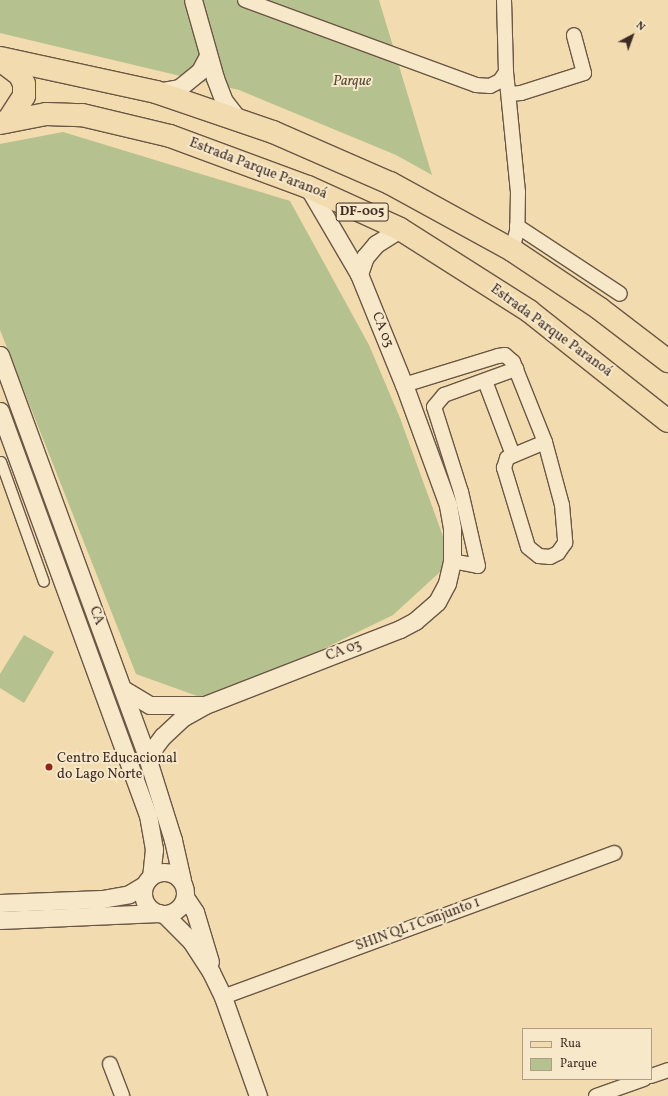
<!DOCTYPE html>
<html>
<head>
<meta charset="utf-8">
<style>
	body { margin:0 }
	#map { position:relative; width:668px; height:1096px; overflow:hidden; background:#f2dbae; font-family:Vollkorn,serif }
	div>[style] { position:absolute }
	.green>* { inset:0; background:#b5c18f }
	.roads { filter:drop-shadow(1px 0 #6b5746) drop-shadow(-1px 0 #6b5746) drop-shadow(0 1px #6b5746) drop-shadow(0 -1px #6b5746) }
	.pedestrian>* { height:10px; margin:-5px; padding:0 5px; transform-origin:5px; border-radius:5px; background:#f7e8ca }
	.minor>* { height:14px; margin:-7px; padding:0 7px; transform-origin:7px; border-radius:7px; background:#f7e8ca }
	.tertiary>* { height:17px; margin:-8.5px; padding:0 8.5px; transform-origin:8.5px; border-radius:8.5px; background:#f7e8ca }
	.tertiary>.ring { margin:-8.5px; padding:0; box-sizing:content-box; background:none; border:17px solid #f7e8ca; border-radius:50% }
	.primary>* { height:22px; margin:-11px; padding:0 11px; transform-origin:11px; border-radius:11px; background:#f2dbae }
	.dots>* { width:11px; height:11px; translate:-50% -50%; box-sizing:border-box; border:2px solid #f7e8ca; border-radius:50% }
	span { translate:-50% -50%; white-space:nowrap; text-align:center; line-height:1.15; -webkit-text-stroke:4px #f7e8ca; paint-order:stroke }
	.shield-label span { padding:1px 3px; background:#f7e8ca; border:1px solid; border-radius:3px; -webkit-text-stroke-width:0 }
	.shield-label { font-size:13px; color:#3e2b24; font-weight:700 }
	.park-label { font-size:14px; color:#564939; font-style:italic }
	.street-label { font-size:14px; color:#3e2b24 }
	.poi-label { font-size:14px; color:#3e2b24 }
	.left { translate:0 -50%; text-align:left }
	.legend { position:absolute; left:522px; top:1028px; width:130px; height:52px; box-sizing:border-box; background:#f7e8ca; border:1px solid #ad9c88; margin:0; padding:5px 7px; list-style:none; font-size:12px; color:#3e2b24 }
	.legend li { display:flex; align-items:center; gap:8px; height:20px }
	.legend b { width:20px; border:1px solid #ad9c88 }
	.north { position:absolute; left:612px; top:16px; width:40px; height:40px; -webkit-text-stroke:3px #f7e8ca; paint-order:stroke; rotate:41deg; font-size:11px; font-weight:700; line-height:16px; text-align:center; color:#3e2b24 }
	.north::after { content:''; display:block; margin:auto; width:14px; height:18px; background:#3e2b24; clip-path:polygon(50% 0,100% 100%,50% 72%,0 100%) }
</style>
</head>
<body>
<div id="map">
	<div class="green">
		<div style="clip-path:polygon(0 0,379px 0,432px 175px,396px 155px,239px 90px,0 33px)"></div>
		<div style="clip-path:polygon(63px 132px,290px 201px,369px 345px,400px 418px,452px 561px,393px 615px,214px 702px,136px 674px,0 330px,0 144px)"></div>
		<div style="clip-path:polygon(24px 635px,54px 652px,24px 703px,0 688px,0 674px)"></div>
	</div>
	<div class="roads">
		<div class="pedestrian">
			<div style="left:1px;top:462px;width:127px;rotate:70.3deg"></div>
		</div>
		<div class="minor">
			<div style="left:245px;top:0;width:246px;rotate:20.2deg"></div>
			<div style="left:476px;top:85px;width:14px;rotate:4deg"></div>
			<div style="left:490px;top:86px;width:11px;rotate:-27deg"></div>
			<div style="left:500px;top:81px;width:11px;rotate:-56deg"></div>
			<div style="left:504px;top:0;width:72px;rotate:88.4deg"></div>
			<div style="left:506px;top:72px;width:121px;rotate:84.3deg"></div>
			<div style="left:518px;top:192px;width:39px;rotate:91deg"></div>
			<div style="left:517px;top:231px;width:20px;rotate:105deg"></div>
			<div style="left:509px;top:94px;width:12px;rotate:-5deg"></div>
			<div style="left:521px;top:93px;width:66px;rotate:-17.6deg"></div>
			<div style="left:584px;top:73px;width:39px;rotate:-105deg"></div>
			<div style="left:517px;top:226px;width:123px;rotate:33.4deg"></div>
			<div style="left:485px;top:381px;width:79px;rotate:69.3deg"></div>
			<div style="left:404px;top:385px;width:98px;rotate:-17.1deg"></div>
			<div style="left:498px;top:356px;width:7px;rotate:-8deg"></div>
			<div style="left:505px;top:355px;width:11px;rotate:41deg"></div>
			<div style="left:513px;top:362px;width:86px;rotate:68.2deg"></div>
			<div style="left:545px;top:442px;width:65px;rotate:74.9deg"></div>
			<div style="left:562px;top:505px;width:38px;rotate:85deg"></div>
			<div style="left:565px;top:543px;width:12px;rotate:125deg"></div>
			<div style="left:558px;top:553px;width:9px;rotate:153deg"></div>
			<div style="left:550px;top:557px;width:11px;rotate:-175deg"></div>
			<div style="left:539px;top:556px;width:14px;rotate:-141deg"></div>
			<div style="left:528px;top:547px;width:83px;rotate:-106.9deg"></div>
			<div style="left:504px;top:468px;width:10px;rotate:-73deg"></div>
			<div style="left:507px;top:458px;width:41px;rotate:-22.8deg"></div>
			<div style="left:452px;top:561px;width:26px;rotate:11deg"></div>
			<div style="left:478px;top:566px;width:76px;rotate:-102.9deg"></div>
			<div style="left:461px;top:492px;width:89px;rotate:-107.6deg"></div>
			<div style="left:434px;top:407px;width:16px;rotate:-50deg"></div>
			<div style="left:444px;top:395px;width:77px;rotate:-19.9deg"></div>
			<div style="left:223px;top:997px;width:417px;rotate:-20.2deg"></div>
			<div style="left:110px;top:1064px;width:34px;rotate:69deg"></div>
			<div style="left:651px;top:1076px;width:18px;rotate:-19deg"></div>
			<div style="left:596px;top:1096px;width:51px;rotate:-19.5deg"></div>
		</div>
		<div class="tertiary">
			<div style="left:193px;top:0;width:81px;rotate:74.2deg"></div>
			<div style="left:215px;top:78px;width:25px;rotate:69deg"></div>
			<div style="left:224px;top:101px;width:24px;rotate:52deg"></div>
			<div style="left:156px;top:92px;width:23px;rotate:-10deg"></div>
			<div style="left:179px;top:88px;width:27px;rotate:-39deg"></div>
			<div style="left:200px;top:71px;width:17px;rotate:-62deg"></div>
			<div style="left:359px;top:274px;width:18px;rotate:-71deg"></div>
			<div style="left:365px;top:257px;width:17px;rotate:-50deg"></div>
			<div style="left:376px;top:244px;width:28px;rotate:-32deg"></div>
			<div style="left:0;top:355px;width:428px;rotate:69.9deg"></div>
			<div style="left:147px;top:757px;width:87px;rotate:72.6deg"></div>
			<div style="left:173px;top:840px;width:41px;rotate:77.3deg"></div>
			<div style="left:0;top:411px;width:430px;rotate:69.9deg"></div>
			<div style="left:148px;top:815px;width:35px;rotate:80deg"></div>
			<div style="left:154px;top:849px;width:27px;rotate:96deg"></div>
			<div style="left:123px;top:689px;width:31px;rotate:31deg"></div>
			<div style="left:150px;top:705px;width:51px"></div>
			<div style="left:147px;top:757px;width:26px;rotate:-53deg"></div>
			<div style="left:163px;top:736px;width:26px;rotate:-43deg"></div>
			<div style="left:182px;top:718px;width:26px;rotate:-29deg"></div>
			<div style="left:205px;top:705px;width:209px;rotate:-21.3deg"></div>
			<div style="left:400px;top:629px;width:17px;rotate:-28deg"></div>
			<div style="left:415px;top:621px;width:29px;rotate:-41deg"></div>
			<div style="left:437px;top:602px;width:21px;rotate:-62deg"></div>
			<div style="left:447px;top:583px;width:23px;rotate:-77deg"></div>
			<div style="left:452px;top:561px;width:33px;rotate:-90deg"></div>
			<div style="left:452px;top:528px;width:23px;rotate:-100deg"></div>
			<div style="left:448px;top:505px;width:128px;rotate:-110.1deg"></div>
			<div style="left:404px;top:385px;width:120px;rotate:-112.1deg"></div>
			<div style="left:359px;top:274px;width:101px;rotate:-120.4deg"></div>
			<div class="ring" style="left:143px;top:872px;width:25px;height:25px"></div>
			<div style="left:185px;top:897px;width:18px;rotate:56deg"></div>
			<div style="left:195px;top:912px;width:52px;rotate:73.3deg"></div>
			<div style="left:0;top:903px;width:102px;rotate:-2.2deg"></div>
			<div style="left:102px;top:899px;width:27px;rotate:-10deg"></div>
			<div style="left:129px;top:894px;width:17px;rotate:-31deg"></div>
			<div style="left:164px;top:914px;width:38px;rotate:45deg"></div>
			<div style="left:191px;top:941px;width:37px;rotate:57deg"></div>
			<div style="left:211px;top:972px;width:28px;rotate:64deg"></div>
			<div style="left:223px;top:997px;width:105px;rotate:70.5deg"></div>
			<div style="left:0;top:920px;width:159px;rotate:-2.5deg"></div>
		</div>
		<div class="primary">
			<div style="left:0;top:58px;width:160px;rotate:12.3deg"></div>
			<div style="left:156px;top:92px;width:124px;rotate:18.9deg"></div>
			<div style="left:273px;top:132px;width:128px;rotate:23.6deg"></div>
			<div style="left:390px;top:183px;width:139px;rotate:28.8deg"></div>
			<div style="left:512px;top:250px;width:106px;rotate:33.8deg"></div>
			<div style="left:600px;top:309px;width:86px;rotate:37.4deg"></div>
			<div style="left:0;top:60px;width:25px;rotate:37deg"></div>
			<div style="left:20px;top:75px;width:10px;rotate:66deg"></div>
			<div style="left:24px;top:84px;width:12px;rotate:90deg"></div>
			<div style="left:24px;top:96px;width:30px;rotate:123deg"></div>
			<div style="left:0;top:123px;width:47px;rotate:-11.1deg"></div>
			<div style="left:46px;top:114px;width:36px;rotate:2deg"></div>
			<div style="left:82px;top:115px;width:90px;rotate:13.4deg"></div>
			<div style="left:170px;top:136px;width:147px;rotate:20.3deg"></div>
			<div style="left:308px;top:187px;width:101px;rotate:24.5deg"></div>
			<div style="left:400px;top:229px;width:153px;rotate:32.4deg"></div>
			<div style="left:529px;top:311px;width:177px;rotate:38.4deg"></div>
		</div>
	</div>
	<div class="dots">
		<div style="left:49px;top:767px;background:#8f2418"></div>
	</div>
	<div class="shield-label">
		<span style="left:362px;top:212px">DF-005</span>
	</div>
	<div class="park-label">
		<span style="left:352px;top:82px">Parque</span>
	</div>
	<div class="street-label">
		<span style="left:258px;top:169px;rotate:21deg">Estrada Parque Paranoá</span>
		<span style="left:382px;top:330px;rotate:68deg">CA 03</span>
		<span style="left:551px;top:331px;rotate:36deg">Estrada Parque Paranoá</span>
		<span style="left:96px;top:616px;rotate:70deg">CA</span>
		<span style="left:344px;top:651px;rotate:-21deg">CA 03</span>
		<span style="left:418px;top:925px;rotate:-20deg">SHIN QL 1 Conjunto 1</span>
	</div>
	<div class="poi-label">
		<span class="left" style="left:57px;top:767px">Centro Educacional<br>do Lago Norte</span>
	</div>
	<ul class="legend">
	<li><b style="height:5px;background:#f2dbae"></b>Rua</li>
	<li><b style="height:11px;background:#b5c18f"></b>Parque</li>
	</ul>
	<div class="north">N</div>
</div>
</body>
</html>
